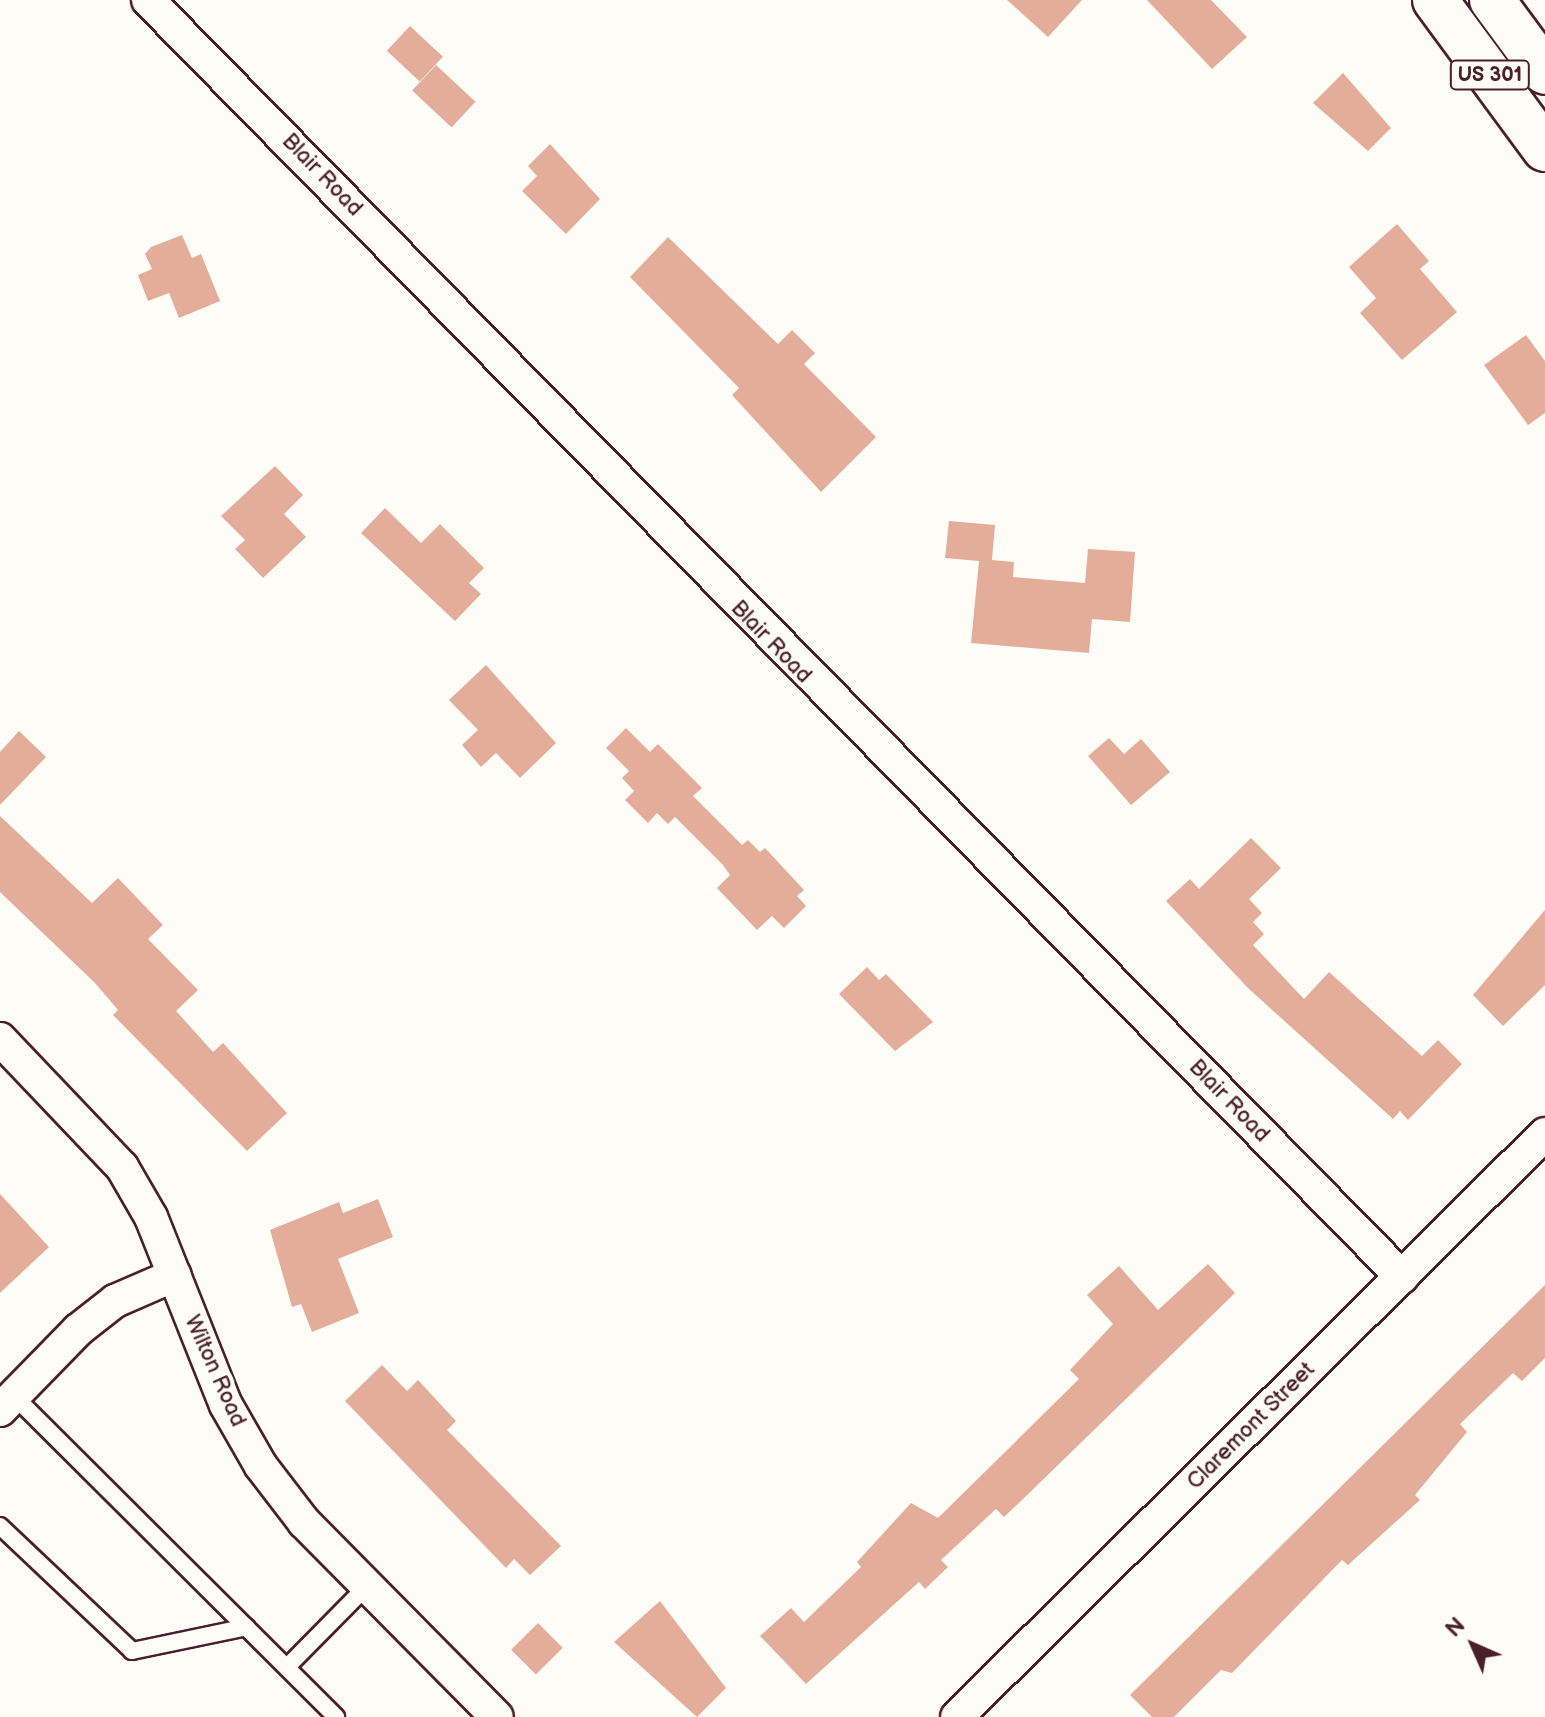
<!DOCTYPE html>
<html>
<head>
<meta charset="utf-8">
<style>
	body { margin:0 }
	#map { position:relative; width:1545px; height:1717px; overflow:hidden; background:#fdfcf7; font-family:"Balsamiq Sans",sans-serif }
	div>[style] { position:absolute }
	.building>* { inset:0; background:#e3ad99; transform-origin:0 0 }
	.roads { filter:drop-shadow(2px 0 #4a1f2b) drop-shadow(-2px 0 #4a1f2b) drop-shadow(0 2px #4a1f2b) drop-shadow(0 -2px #4a1f2b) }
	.service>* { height:16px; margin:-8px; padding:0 8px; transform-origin:8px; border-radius:8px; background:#fdfcf7 }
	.minor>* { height:32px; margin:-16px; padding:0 16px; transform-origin:16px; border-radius:16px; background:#fdfcf7 }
	.primary>* { height:44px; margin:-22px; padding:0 22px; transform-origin:22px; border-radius:22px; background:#fdfcf7 }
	span { translate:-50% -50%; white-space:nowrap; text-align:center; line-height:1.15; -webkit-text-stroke:8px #fdfcf7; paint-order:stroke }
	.shield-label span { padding:2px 6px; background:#fdfcf7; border:2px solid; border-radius:6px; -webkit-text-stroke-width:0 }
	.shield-label { font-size:20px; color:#4a1f2b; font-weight:700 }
	.street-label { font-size:22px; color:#4a1f2b }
	.north { position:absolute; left:1433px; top:1605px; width:80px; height:80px; -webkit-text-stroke:6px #fdfcf7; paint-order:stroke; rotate:315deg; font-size:22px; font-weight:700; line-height:32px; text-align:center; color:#4a1f2b }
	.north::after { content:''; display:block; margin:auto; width:28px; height:36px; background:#4a1f2b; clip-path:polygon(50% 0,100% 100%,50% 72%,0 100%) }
</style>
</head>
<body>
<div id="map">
	<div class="building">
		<div style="clip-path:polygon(1007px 0,1082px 0,1048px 37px)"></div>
		<div style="clip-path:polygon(1147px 0,1211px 0,1247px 37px,1212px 69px)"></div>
		<div style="left:410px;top:26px;width:45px;height:34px;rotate:43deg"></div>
		<div style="left:436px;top:65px;width:54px;height:35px;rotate:43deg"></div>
		<div style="clip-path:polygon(1343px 73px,1391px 128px,1368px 151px,1313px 103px)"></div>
		<div style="clip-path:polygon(550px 144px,600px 199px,566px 234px,522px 191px,537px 176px,528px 166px)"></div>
		<div style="clip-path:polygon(1397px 224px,1429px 261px,1420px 269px,1457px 312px,1402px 360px,1360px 313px,1376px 298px,1349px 267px)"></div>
		<div style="clip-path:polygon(182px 235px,192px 258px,201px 254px,220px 301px,179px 318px,169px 293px,148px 301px,138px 275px,152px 269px,145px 254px,151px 247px)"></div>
		<div style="clip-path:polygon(668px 237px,778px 344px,792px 330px,815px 353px,804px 364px,876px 437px,821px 492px,732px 395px,739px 388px,630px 277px)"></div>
		<div style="clip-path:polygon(1526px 335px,1545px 361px,1545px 413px,1528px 425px,1484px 365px)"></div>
		<div style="clip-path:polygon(275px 466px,303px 495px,284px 514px,306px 537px,263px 578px,235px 549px,245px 540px,221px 516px)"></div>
		<div style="clip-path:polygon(385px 508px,421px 543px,440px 524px,484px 568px,469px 583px,481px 594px,455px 621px,361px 533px)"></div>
		<div style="clip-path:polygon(949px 521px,995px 525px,992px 560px,1014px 562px,1013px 577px,1085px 583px,1088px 549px,1135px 552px,1130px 622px,1092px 619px,1089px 653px,971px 643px,979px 561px,945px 558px)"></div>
		<div style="clip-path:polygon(486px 665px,556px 743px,520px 778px,496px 753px,481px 767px,462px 745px,478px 730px,449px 700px)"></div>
		<div style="clip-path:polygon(626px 728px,650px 752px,658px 744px,702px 788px,693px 796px,742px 845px,748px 840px,760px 852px,765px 848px,804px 890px,797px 896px,806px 906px,784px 928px,772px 916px,757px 930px,717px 888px,730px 875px,723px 865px,675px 817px,668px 824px,657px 813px,648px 823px,625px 800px,634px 791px,622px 778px,629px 771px,606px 748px)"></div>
		<div style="clip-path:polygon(19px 731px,46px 757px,0 805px,0 752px)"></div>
		<div style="clip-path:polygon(1109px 738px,1124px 754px,1141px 739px,1170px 772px,1131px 805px,1088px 756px)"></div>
		<div style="clip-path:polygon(0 816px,92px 903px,118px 878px,163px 925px,148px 939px,198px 990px,176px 1011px,213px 1052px,223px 1043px,287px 1113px,247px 1151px,113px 1015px,118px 1010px,95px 983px,0 892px)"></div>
		<div style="clip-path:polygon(1251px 838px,1281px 868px,1249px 899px,1262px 913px,1253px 922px,1264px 934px,1253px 945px,1304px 999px,1329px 972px,1422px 1056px,1438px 1040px,1462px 1064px,1408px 1120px,1400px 1111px,1393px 1119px,1249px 989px,1166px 901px,1190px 879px,1199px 889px)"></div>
		<div style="clip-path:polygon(1545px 910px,1545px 985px,1503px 1026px,1473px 995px)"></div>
		<div style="clip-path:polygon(867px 967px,879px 980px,886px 974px,933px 1022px,895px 1051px,839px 994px)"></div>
		<div style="clip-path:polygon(0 1194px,49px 1247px,0 1293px)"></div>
		<div style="clip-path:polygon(378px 1199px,393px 1237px,338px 1259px,359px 1313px,312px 1332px,301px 1304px,292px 1307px,270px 1230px,339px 1202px,343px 1213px)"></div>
		<div style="clip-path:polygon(1208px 1264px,1235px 1293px,1022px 1500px,1004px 1517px,996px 1509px,941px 1560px,948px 1567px,925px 1589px,919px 1582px,806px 1684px,760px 1636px,791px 1608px,804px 1622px,861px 1567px,857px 1562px,911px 1503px,938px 1518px,1079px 1379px,1070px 1370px,1113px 1324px,1087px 1295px,1119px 1266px,1158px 1310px)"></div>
		<div style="clip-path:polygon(1545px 1285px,1545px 1358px,1522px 1381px,1513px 1373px,1460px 1424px,1467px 1432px,1415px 1495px,1420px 1500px,1348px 1565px,1342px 1560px,1232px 1673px,1221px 1670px,1174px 1717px,1152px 1717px,1130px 1695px)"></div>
		<div style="clip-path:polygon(382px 1365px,407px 1391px,418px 1380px,456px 1421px,447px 1430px,561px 1546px,530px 1575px,514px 1559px,506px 1568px,345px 1401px)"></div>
		<div style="clip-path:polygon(660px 1601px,726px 1688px,697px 1717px,614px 1642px)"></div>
		<div style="left:538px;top:1623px;width:35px;height:38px;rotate:45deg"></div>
	</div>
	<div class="roads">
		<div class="service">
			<div style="left:14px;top:1396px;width:455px;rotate:44.9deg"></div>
			<div style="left:0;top:1526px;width:182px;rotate:43.4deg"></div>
			<div style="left:132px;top:1651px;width:117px;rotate:-11.8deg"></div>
			<div style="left:287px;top:1667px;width:114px;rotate:-45.4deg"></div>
		</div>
		<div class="minor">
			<div style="left:148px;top:0;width:1790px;rotate:45.52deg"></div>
			<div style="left:0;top:1039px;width:177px;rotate:46.4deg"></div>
			<div style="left:122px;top:1167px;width:58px;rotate:59.9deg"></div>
			<div style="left:151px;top:1217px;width:202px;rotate:68.3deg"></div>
			<div style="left:226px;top:1405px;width:70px;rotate:60.2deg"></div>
			<div style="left:261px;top:1466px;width:71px;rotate:52.5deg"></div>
			<div style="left:304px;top:1522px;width:274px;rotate:45.3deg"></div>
			<div style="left:0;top:1410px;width:112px;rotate:-45.7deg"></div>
			<div style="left:78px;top:1330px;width:47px;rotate:-38.1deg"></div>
			<div style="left:115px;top:1301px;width:65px;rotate:-23.4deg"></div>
			<div style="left:957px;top:1717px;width:828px;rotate:-44.76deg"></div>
		</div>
		<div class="primary">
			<div style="left:1435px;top:0;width:185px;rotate:53.6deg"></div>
			<div style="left:1492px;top:0;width:89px;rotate:53.6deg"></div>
		</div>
	</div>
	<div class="shield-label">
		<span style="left:1490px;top:75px">US 301</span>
	</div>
	<div class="street-label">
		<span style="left:322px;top:175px;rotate:46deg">Blair Road</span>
		<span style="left:771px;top:642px;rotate:46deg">Blair Road</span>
		<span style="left:1229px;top:1101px;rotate:46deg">Blair Road</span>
		<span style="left:215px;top:1371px;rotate:66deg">Wilton Road</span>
		<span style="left:1251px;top:1426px;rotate:-45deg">Claremont Street</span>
	</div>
	<div class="north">N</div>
</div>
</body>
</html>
